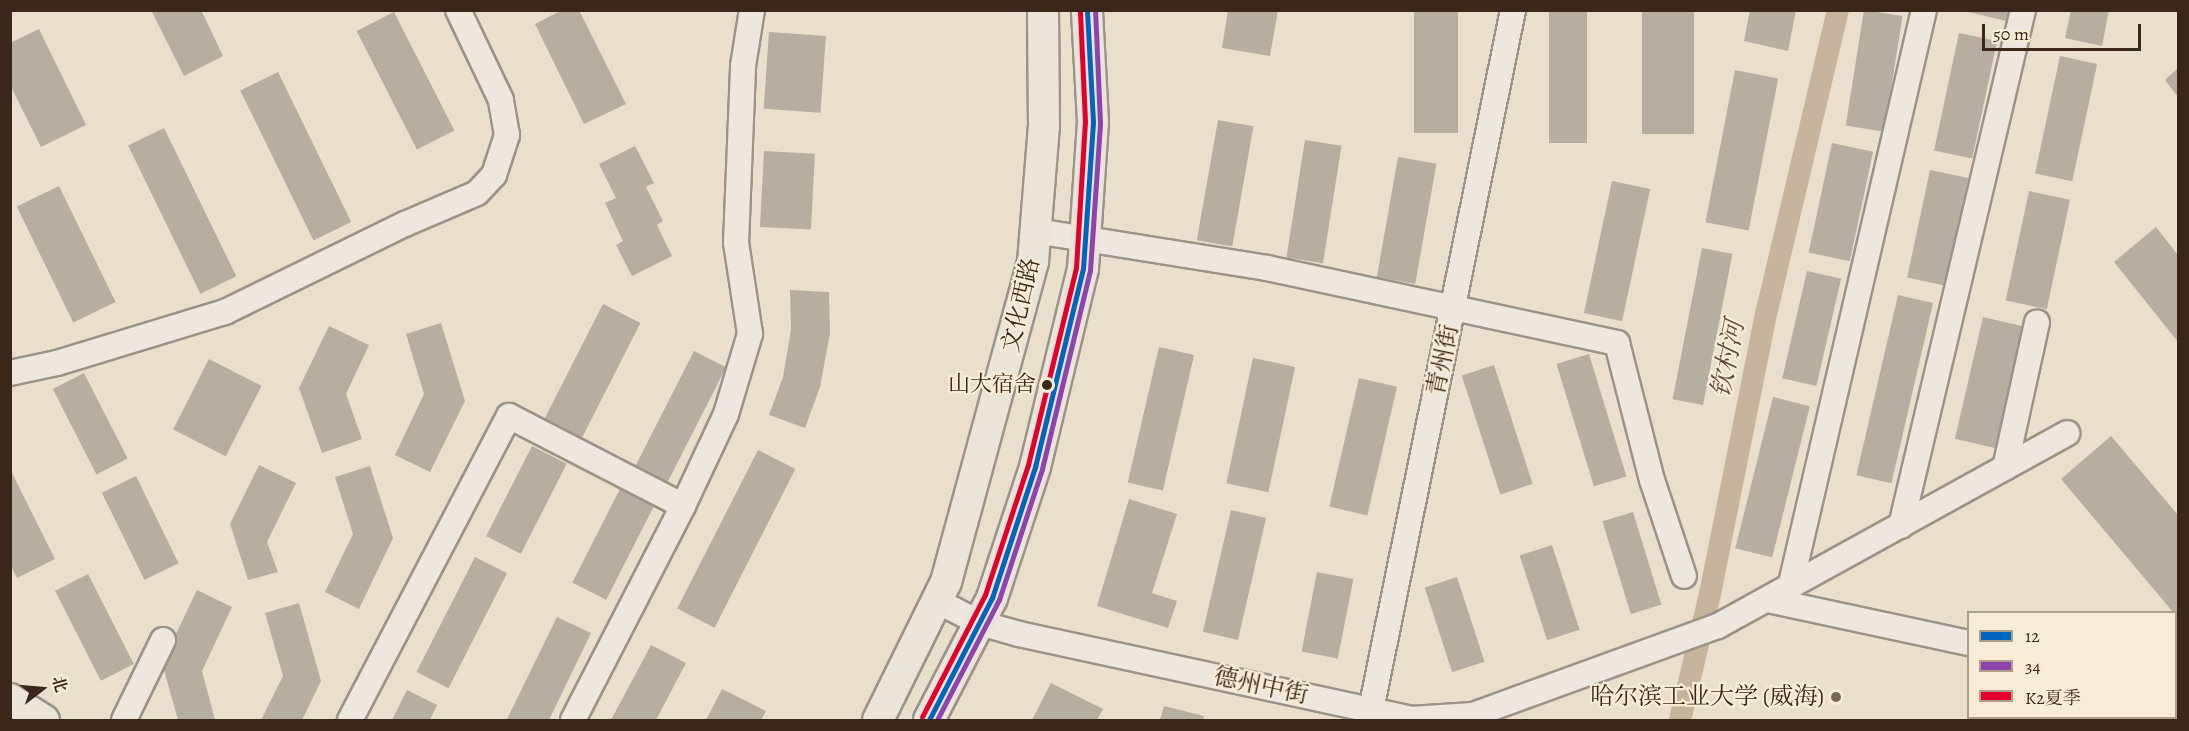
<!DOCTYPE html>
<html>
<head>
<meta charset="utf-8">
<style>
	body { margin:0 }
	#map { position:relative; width:2189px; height:731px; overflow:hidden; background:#eadecd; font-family:Alegreya,"Noto Serif SC",serif }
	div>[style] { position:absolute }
	.canal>* { height:22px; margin:-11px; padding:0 11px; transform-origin:11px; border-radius:11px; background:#c6b49d }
	.building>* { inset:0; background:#b7aea2; transform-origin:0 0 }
	.roads { filter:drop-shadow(2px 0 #9c9388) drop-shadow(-2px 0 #9c9388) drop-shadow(0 2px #9c9388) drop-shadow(0 -2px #9c9388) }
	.minor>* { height:24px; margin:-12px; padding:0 12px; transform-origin:12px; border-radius:12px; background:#ede7df }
	.major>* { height:30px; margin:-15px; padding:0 15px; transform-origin:15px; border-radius:15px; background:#eae4da }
	.bus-1>* { height:4.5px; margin:-2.25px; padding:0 2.25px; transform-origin:2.25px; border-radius:2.25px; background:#0065bd }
	.bus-2>* { height:4.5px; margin:-2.25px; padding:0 2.25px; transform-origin:2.25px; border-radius:2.25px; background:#8e44ad }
	.bus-3>* { height:4.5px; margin:-2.25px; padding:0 2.25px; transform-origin:2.25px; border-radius:2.25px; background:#e4002b }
	.dots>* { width:16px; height:16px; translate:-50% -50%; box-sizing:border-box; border:3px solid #f9ecd7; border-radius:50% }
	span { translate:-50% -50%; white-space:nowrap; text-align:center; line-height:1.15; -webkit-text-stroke:4.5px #f9ecd7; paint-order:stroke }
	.bus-label { font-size:22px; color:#3b2719 }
	.right { translate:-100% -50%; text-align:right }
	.street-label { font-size:24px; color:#3b2719 }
	.poi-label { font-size:24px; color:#3b2719 }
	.water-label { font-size:26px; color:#604c3a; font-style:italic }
	.frame { position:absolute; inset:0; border:12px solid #3b2719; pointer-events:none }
	.legend { position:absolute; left:1967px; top:611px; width:210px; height:108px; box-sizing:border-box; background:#f9ecd7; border:2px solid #ad9d8b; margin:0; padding:8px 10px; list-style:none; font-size:18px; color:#3b2719 }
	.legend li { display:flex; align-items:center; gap:12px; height:30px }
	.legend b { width:30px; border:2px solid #ad9d8b }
	.north { position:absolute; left:12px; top:659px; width:60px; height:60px; -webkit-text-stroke:4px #f9ecd7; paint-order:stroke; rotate:74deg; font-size:16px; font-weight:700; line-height:24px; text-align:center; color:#3b2719 }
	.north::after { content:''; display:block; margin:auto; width:21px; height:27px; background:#3b2719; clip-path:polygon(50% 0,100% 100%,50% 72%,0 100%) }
	.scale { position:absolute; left:1982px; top:24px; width:159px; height:27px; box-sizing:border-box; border:3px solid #3b2719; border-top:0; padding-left:8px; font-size:18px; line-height:21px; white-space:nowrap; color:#3b2719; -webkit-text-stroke:4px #f9ecd7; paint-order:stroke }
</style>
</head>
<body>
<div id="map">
	<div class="canal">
		<div style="left:1680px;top:720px;width:130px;rotate:-76.6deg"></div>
		<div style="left:1710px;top:594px;width:290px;rotate:-78.7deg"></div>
		<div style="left:1767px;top:310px;width:308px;rotate:-76.7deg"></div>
	</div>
	<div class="building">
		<div style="clip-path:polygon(151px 10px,201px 10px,223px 56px,184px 76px)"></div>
		<div style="clip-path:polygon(562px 10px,579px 10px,626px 104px,584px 124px,535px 24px)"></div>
		<div style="clip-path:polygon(1228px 10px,1278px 10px,1270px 56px,1222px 48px)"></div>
		<div style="left:1414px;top:10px;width:44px;height:123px"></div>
		<div style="left:1549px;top:10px;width:38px;height:133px"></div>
		<div style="left:1642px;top:10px;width:52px;height:124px"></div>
		<div style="clip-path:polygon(1750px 10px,1796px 10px,1788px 51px,1744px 41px)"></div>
		<div style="left:1864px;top:10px;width:39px;height:117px;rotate:9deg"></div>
		<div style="clip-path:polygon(1960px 10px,2008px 10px,2006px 21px)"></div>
		<div style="clip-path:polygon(2071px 10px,2109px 10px,2102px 46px,2065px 38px)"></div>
		<div style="left:394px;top:12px;width:133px;height:42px;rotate:63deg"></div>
		<div style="clip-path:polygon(39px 29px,86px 125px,41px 147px,10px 85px,10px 43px)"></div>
		<div style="left:769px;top:32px;width:57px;height:77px;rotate:4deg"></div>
		<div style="left:1959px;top:33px;width:39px;height:120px;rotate:12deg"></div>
		<div style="left:2060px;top:56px;width:38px;height:120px;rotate:12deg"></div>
		<div style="clip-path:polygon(2178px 68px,2178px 97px,2165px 80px)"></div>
		<div style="left:1735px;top:70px;width:44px;height:155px;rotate:11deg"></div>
		<div style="left:278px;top:72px;width:167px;height:42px;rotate:64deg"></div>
		<div style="left:1218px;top:120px;width:36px;height:122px;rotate:10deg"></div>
		<div style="left:164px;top:128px;width:165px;height:40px;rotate:64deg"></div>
		<div style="left:1305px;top:140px;width:37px;height:119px;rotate:9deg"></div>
		<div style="left:1832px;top:143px;width:42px;height:112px;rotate:12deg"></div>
		<div style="clip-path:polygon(635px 146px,654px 183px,646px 187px,663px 221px,657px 225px,672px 256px,632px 276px,616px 245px,623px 241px,605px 203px,616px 198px,599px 164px)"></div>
		<div style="left:764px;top:151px;width:51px;height:76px;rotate:3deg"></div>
		<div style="left:1398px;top:157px;width:39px;height:122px;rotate:10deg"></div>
		<div style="left:1930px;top:170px;width:39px;height:110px;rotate:12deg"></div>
		<div style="left:1612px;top:181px;width:39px;height:135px;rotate:12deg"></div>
		<div style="left:59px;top:186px;width:129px;height:47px;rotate:64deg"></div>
		<div style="left:2029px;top:191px;width:42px;height:112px;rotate:12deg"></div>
		<div style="clip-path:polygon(2156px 227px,2178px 255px,2178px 342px,2114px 262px)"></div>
		<div style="left:1702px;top:248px;width:31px;height:154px;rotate:11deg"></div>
		<div style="left:1807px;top:271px;width:35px;height:110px;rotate:13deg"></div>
		<div style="clip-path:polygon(790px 290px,829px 292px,830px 333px,820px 387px,805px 428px,769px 415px,783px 377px,791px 330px)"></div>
		<div style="left:1898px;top:295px;width:36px;height:185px;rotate:13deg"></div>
		<div style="left:603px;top:304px;width:42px;height:132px;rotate:27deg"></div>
		<div style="left:1983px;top:317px;width:41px;height:125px;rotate:13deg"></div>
		<div style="clip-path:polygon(441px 323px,465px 401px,430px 472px,395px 455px,424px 394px,406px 334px)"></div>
		<div style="clip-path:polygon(329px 326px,369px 345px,346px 394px,362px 439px,322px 453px,299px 388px)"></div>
		<div style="left:1159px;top:347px;width:36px;height:139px;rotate:13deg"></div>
		<div style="left:694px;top:351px;width:36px;height:130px;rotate:27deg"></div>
		<div style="left:1589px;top:354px;width:128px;height:34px;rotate:73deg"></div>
		<div style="left:1253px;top:358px;width:43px;height:128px;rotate:12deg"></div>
		<div style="left:209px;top:359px;width:59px;height:79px;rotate:27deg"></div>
		<div style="left:1494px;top:365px;width:125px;height:34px;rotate:72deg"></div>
		<div style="left:84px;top:373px;width:96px;height:35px;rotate:63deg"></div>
		<div style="left:1359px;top:378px;width:39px;height:132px;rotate:13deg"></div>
		<div style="left:1773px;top:397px;width:38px;height:156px;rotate:14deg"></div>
		<div style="clip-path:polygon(2111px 436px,2178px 515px,2178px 618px,2061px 479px)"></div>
		<div style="left:532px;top:446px;width:39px;height:101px;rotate:27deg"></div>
		<div style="left:758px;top:450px;width:42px;height:178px;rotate:27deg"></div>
		<div style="clip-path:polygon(259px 465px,296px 483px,267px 542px,278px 572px,248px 580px,230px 524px)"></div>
		<div style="clip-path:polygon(370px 466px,393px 538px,359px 609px,325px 592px,353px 534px,335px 477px)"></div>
		<div style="clip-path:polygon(10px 469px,55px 559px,17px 578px,10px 564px)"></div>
		<div style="left:136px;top:476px;width:97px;height:38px;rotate:64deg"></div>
		<div style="left:620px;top:489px;width:38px;height:105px;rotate:27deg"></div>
		<div style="clip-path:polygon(1129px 499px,1177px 514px,1152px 593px,1177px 601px,1168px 628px,1097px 606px)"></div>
		<div style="left:1231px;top:510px;width:36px;height:125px;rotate:13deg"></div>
		<div style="left:1633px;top:512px;width:97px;height:32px;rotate:73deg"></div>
		<div style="left:1552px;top:545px;width:89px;height:34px;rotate:72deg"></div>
		<div style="left:475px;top:557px;width:36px;height:129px;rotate:27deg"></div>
		<div style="left:1317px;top:572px;width:37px;height:81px;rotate:11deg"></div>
		<div style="left:88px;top:574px;width:101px;height:37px;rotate:63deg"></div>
		<div style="left:1457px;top:577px;width:89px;height:34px;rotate:72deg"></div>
		<div style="clip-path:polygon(197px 590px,232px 607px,202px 671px,215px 720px,178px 720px,162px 663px)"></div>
		<div style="clip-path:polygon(299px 603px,321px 681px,302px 720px,261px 720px,283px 676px,265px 613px)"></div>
		<div style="clip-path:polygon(557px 617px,591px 633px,549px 720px,510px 720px,507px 719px)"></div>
		<div style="clip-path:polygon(651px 645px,686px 663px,656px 720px,611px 720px)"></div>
		<div style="clip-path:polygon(1051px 683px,1103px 709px,1097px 720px,1032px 720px)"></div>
		<div style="clip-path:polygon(722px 689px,766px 711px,761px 720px,706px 720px)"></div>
		<div style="clip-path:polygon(407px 690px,437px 705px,430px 720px,392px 720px)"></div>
		<div style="clip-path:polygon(1164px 706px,1204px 716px,1203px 720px,1160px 720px)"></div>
	</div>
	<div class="roads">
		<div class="minor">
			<div style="left:1036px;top:231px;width:234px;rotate:9.1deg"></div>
			<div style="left:1267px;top:268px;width:358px;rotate:12.1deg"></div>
			<div style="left:1617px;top:343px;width:141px;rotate:75.7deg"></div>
			<div style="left:1652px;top:480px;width:101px;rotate:71.6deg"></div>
			<div style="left:10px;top:373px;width:48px;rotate:-12deg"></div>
			<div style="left:57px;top:363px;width:176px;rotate:-16.9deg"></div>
			<div style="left:225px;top:312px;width:200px;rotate:-26.1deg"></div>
			<div style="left:405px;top:224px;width:78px;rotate:-23.3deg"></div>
			<div style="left:477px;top:193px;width:25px;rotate:-47deg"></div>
			<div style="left:494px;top:175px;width:42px;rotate:-72deg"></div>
			<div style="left:507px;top:135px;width:36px;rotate:-100deg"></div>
			<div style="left:501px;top:100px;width:100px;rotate:-115.5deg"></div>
			<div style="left:2005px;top:468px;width:149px;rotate:-77.6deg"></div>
			<div style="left:1901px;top:526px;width:530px;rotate:-76.7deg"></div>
			<div style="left:1790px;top:588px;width:593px;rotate:-76.95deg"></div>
			<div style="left:1768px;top:600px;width:205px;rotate:12.1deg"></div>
			<div style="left:937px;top:601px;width:48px;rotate:27.1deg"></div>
			<div style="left:980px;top:623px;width:41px;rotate:15.8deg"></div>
			<div style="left:1019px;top:634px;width:401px;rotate:12.2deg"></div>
			<div style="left:1411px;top:719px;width:62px;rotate:-3.7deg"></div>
			<div style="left:1473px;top:715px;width:261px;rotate:-20deg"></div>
			<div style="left:1718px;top:626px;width:399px;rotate:-28.9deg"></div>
			<div style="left:2176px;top:687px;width:2px;rotate:27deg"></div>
			<div style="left:1371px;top:710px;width:714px;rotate:-78.53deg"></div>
			<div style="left:124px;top:720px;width:89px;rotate:-64deg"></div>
			<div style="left:350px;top:720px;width:343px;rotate:-62.4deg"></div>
			<div style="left:509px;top:416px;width:196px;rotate:27.3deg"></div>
			<div style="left:573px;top:720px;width:241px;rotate:-62.8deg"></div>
			<div style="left:683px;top:506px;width:102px;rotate:-64.9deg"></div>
			<div style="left:726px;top:414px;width:84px;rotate:-73.3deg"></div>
			<div style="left:750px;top:334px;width:92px;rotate:-98.7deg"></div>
			<div style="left:736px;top:243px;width:177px;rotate:-87.7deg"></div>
			<div style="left:743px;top:66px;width:57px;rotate:-80.9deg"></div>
		</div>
		<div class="major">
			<div style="left:10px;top:699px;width:40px;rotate:32deg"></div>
			<div style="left:878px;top:720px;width:154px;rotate:-63.8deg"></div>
			<div style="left:946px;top:582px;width:332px;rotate:-74.8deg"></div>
			<div style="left:1033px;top:262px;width:136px;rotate:-85.4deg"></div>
			<div style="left:1044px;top:126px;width:116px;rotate:-90.5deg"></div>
			<div style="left:929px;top:720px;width:137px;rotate:-62.7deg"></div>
			<div style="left:992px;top:598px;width:138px;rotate:-71.8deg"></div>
			<div style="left:1035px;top:467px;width:204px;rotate:-76.4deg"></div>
			<div style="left:1083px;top:269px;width:147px;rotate:-86.1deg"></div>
			<div style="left:1093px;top:122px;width:112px;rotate:-93.1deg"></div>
		</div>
	</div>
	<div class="bus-1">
		<div style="left:929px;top:720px;width:137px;rotate:-62.7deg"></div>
		<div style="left:992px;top:598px;width:138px;rotate:-71.8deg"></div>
		<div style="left:1035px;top:467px;width:204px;rotate:-76.4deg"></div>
		<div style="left:1083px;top:269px;width:147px;rotate:-86.1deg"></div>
		<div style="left:1093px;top:122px;width:112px;rotate:-93.1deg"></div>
	</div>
	<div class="bus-2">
		<div style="left:937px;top:720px;width:135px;rotate:-62.7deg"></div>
		<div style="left:999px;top:600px;width:138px;rotate:-71.8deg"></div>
		<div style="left:1042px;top:469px;width:204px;rotate:-76.4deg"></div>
		<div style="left:1090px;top:271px;width:148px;rotate:-86.1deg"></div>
		<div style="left:1100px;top:123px;width:113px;rotate:-92.5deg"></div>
	</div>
	<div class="bus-3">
		<div style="left:922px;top:717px;width:137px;rotate:-62.7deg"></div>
		<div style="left:985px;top:595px;width:137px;rotate:-71.7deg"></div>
		<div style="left:1028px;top:465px;width:203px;rotate:-76.3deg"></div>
		<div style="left:1076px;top:268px;width:146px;rotate:-86.5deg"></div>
		<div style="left:1085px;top:122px;width:112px;rotate:-92.6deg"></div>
	</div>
	<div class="dots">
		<div style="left:1047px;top:385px;background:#3b2719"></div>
		<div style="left:1836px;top:697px;background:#786758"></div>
	</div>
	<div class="bus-label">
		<span class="right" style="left:1036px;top:385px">山大宿舍</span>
	</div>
	<div class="street-label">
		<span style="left:1021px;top:305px;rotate:-77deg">文化西路</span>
		<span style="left:1443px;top:360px;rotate:-78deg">青州街</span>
		<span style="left:1261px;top:686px;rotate:12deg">德州中街</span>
	</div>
	<div class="poi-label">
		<span class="right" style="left:1824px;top:697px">哈尔滨工业大学 (威海)</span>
	</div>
	<div class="water-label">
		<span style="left:1728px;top:359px;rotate:-79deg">钦村河</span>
	</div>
	<div class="frame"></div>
	<ul class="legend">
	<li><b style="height:8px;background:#0065bd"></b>12</li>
	<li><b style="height:8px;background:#8e44ad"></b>34</li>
	<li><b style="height:8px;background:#e4002b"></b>K2夏季</li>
	</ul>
	<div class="north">北</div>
	<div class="scale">50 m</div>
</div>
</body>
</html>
